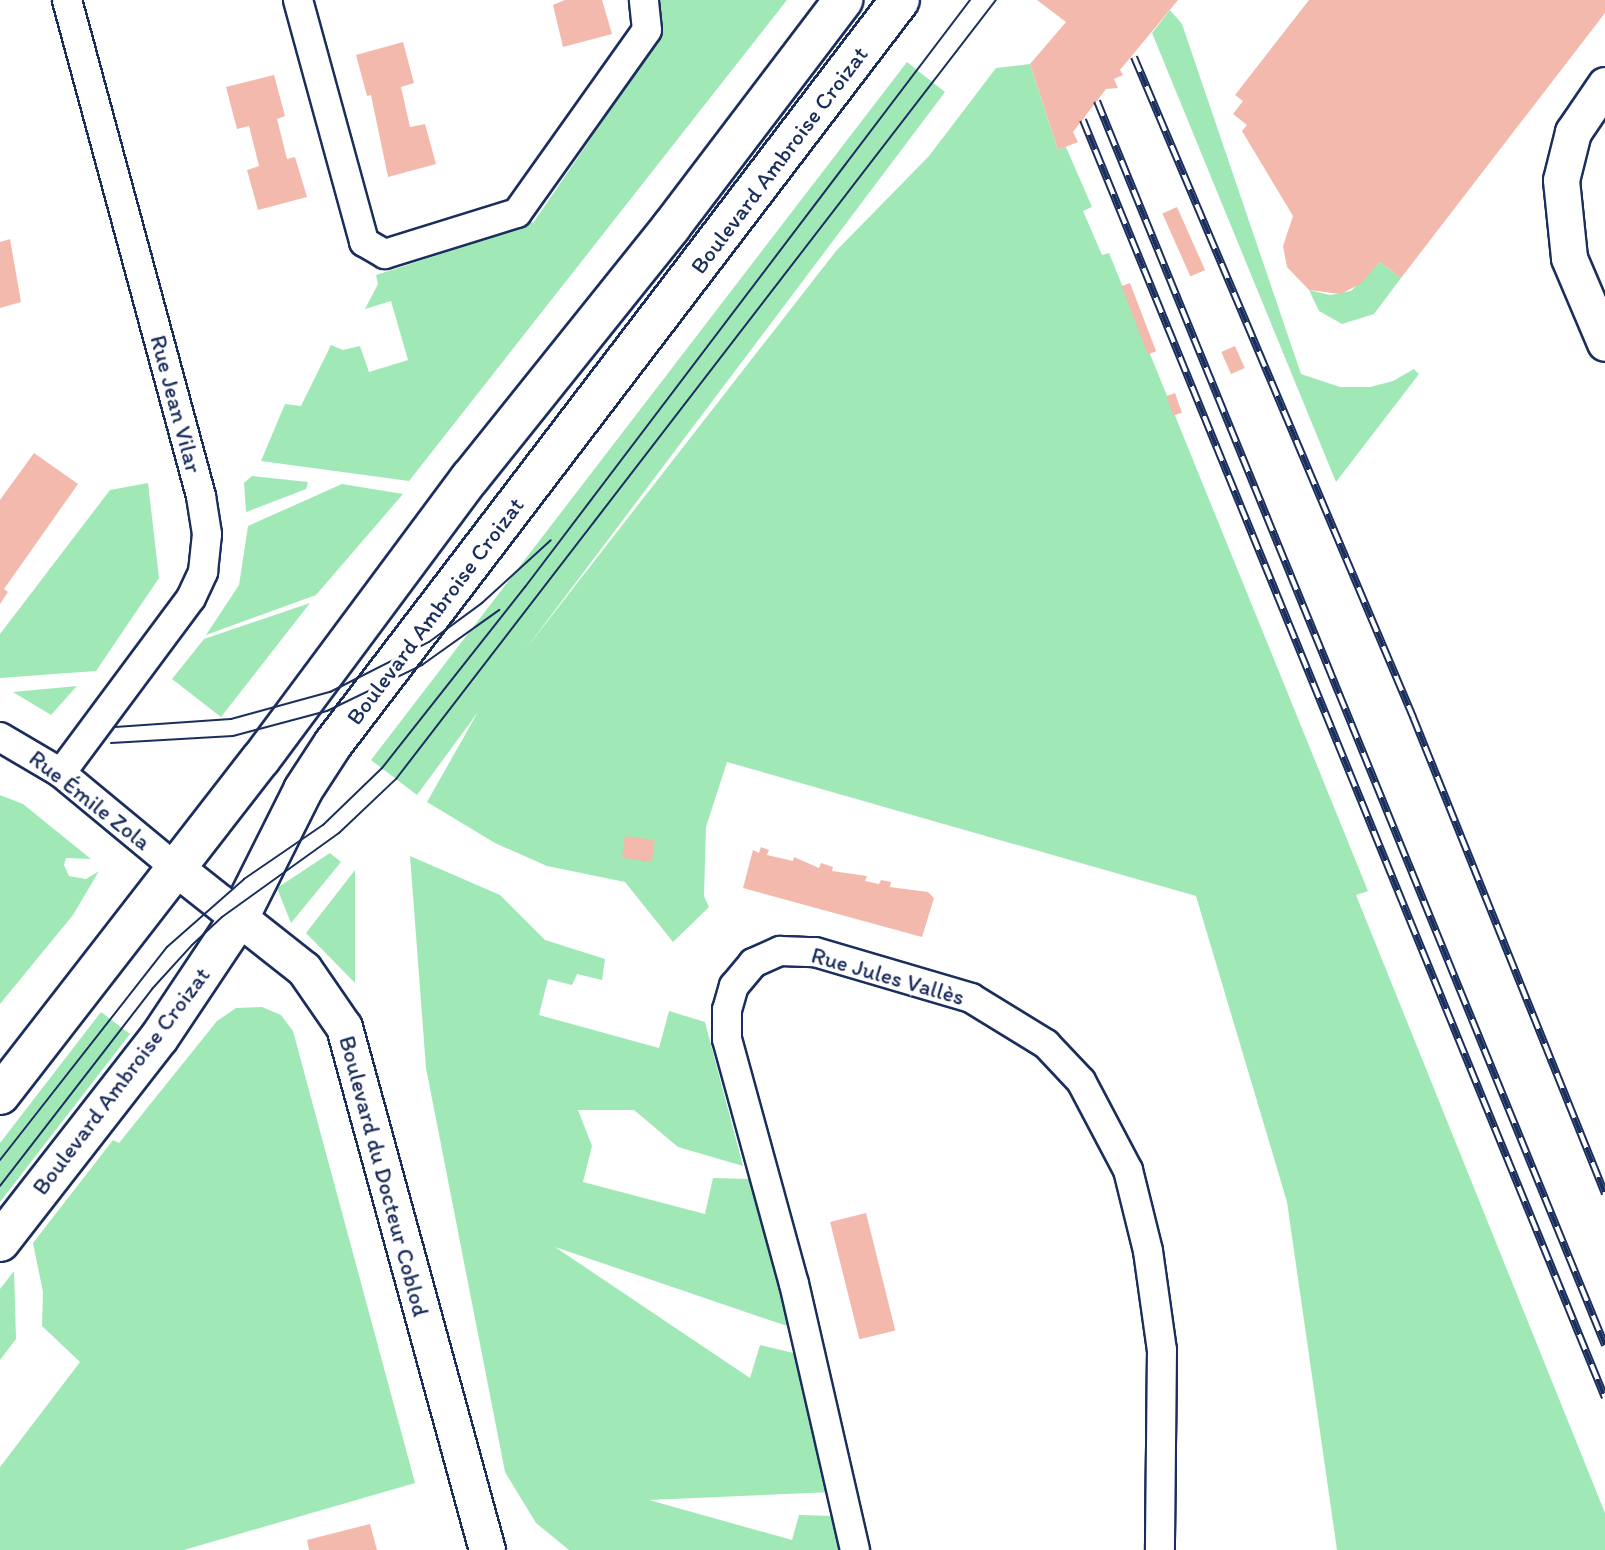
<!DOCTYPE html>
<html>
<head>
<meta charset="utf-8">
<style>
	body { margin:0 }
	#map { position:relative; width:1605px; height:1550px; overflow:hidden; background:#fff; font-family:Itim,sans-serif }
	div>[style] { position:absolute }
	.green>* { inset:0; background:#a0e9b7 }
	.building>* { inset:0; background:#f3b9ad; transform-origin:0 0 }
	.roads { filter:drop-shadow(2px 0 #1b2f5e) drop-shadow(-2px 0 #1b2f5e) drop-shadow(0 2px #1b2f5e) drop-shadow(0 -2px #1b2f5e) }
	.minor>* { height:28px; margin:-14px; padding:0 14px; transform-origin:14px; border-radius:14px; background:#fff }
	.tertiary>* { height:35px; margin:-17.5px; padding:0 17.5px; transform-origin:17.5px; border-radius:17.5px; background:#fff }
	.primary>* { height:38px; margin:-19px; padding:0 19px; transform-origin:19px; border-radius:19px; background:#fff }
	.tram>* { height:2px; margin:-1px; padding:0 1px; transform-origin:1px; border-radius:1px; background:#1b2f5e }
	.rail>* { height:8px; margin-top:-4px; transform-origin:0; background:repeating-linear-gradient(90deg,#fff 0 16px,#1b2f5e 0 32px); box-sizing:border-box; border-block:2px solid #1b2f5e }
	span { translate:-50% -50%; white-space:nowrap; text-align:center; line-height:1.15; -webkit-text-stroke:6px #fff; paint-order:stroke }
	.street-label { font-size:23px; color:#1b2f5e }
</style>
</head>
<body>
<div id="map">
	<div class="green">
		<div style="clip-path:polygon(659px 0,787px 0,409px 481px,261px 461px,285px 404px,301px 406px,331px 345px,343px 350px,360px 346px,369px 372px,408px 360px,391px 301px,365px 309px,378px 284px,376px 275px,515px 230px,526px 219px,533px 223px,663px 33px)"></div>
		<div style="clip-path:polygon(1170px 10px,1182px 24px,1301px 374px,1340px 387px,1370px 387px,1393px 381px,1414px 369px,1419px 374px,1336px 482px,1152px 33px)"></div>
		<div style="clip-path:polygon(907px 62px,945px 92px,525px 650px,836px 251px,929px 156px,996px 68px,1030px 64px,1058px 150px,1066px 147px,1092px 207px,1083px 211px,1102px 255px,1109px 253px,1368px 891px,1356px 895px,1605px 1513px,1605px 1550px,1337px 1550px,1287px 1202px,1196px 896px,727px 762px,706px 827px,704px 896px,709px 907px,673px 942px,625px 882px,547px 866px,495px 843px,427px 802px,478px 712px,417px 795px,371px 760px)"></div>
		<div style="clip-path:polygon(1380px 262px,1401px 278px,1374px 314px,1342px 324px,1319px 311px,1309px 290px,1330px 295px,1351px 291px)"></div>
		<div style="clip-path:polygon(252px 476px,308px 482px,306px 489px,246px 512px,244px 483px)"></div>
		<div style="clip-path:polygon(148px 483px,159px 578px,96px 671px,0 678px,0 634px,110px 490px)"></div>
		<div style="clip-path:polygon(342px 484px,403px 494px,316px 595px,206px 635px,239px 585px,248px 526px)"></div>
		<div style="clip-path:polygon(310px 603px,221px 717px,172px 679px,204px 639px)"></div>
		<div style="clip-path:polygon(77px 686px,51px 715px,13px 692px)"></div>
		<div style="clip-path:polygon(0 795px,23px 804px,91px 859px,66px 858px,64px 865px,69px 876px,86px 879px,99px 871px,73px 915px,0 1004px)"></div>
		<div style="clip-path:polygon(330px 853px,341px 862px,291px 923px,277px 888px)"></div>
		<div style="clip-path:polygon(410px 856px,500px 895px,545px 940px,605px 959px,602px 980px,577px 974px,572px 985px,548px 979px,539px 1015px,659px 1048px,669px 1011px,705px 1022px,743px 1166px,678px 1147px,634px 1110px,578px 1110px,592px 1146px,583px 1182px,705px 1214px,713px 1178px,750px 1179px,793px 1328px,555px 1247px,750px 1378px,760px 1345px,798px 1354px,833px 1492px,649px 1500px,792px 1540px,799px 1515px,836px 1516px,846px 1550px,569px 1550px,536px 1523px,505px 1472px,426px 1068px)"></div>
		<div style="clip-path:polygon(355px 870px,355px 983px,306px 933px)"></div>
		<div style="clip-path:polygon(262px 1007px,281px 1015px,293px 1031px,415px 1483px,184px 1550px,0 1550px,0 1467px,80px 1362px,42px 1326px,43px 1292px,33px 1243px,113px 1140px,119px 1143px,217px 1021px,236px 1008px)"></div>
		<div style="clip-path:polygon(101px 1012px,130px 1034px,0 1202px,0 1143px)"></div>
		<div style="clip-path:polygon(14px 1271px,16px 1339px,0 1360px,0 1289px)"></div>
	</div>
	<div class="building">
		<div style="clip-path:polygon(565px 0,602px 0,612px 34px,563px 47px,553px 5px)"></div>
		<div style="clip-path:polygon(1037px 0,1178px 0,1120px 70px,1123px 75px,1114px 79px,1118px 88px,1106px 89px,1073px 132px,1078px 142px,1058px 150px,1030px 64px,1066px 22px)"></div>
		<div style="clip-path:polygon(1309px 0,1605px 0,1605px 13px,1401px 278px,1380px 262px,1360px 284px,1341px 294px,1309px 290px,1287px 267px,1283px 246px,1293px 216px,1242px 131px,1247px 125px,1233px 114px,1243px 101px,1235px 95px)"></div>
		<div style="clip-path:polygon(403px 42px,414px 83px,401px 87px,410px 127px,425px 124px,436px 164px,388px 177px,371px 95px,367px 96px,356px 55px)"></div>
		<div style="clip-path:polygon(274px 75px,285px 116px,277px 119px,287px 159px,295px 157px,307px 197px,258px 210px,247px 170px,259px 166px,249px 126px,237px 129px,226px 87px)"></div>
		<div style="left:1177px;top:207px;width:69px;height:16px;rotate:66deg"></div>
		<div style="clip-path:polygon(10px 239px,21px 302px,0 308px,0 242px)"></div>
		<div style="left:1130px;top:283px;width:73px;height:9px;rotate:69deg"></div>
		<div style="left:1235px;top:346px;width:24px;height:15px;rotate:66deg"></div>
		<div style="left:1175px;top:393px;width:21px;height:9px;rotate:71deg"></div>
		<div style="clip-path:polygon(34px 453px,78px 484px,4px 589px,8px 592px,0 604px,0 500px)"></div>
		<div style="left:625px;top:836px;width:30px;height:22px;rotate:8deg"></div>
		<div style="clip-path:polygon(761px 847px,769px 850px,767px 855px,793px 861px,794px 857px,819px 868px,821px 863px,833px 867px,832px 871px,867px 876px,865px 881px,879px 884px,881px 880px,891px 882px,890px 887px,928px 892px,934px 898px,922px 937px,743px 888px,753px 850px,759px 853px)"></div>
		<div style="left:866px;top:1213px;width:121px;height:37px;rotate:76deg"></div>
		<div style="clip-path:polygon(370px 1524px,377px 1550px,309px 1550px,307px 1540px)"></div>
	</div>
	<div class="roads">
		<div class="minor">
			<div style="left:298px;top:0;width:251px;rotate:74.7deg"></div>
			<div style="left:364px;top:242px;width:24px;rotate:30deg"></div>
			<div style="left:385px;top:254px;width:138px;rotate:-17.3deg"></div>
			<div style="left:517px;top:213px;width:224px;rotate:-54.6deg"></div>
			<div style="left:647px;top:30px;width:30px;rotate:-96deg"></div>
			<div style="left:0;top:737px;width:71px;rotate:30.5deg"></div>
			<div style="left:61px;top:773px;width:149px;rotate:39.6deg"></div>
			<div style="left:61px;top:773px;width:218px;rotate:-53.4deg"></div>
			<div style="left:191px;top:598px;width:29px;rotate:-65deg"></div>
			<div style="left:203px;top:572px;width:38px;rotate:-84deg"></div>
			<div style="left:207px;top:534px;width:38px;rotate:-99deg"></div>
			<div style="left:201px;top:496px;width:514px;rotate:-105.12deg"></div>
			<div style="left:855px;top:1550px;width:273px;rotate:-102.9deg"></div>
			<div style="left:794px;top:1284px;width:254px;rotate:-105.3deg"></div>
			<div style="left:727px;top:1039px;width:29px;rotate:-90deg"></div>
			<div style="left:727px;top:1010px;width:25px;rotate:-74deg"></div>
			<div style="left:734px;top:986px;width:30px;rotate:-50deg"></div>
			<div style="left:753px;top:963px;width:30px;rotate:-24deg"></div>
			<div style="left:780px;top:951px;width:35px;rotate:2deg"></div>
			<div style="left:815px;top:952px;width:163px;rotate:16.4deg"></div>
			<div style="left:971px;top:998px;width:88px;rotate:31.5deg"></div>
			<div style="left:1046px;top:1044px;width:51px;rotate:46.6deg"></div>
			<div style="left:1081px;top:1081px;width:101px;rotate:62.2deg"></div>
			<div style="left:1128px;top:1170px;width:83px;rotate:76.1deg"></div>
			<div style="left:1148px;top:1251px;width:100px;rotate:82deg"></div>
			<div style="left:1162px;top:1350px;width:200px;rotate:90.6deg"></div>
		</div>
		<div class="tertiary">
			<div style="left:1605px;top:85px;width:57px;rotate:124.2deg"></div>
			<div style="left:1573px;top:132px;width:49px;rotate:104deg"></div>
			<div style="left:1561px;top:180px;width:78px;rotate:84.1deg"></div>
			<div style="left:1569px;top:258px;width:92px;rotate:67deg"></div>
			<div style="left:176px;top:868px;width:163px;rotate:38.3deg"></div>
			<div style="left:304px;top:969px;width:70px;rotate:55.4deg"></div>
			<div style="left:344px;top:1027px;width:542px;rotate:74.71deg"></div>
		</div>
		<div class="primary">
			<div style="left:0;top:1095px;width:425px;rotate:-52.2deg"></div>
			<div style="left:261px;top:759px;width:350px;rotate:-53.4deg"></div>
			<div style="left:470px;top:478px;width:322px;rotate:-51.3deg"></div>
			<div style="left:671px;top:227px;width:285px;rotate:-52.8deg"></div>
			<div style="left:0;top:1242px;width:259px;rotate:-52.1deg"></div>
			<div style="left:159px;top:1038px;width:144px;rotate:-56.3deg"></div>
			<div style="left:239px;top:918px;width:143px;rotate:-63.4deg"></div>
			<div style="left:303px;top:790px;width:55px;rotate:-56.9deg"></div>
			<div style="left:333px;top:744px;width:935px;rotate:-52.69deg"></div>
		</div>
	</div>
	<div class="tram">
		<div style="left:115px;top:727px;width:116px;rotate:-3.9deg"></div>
		<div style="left:231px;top:719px;width:103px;rotate:-15.3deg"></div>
		<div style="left:330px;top:692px;width:111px;rotate:-26.8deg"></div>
		<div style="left:429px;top:642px;width:66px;rotate:-36.3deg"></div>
		<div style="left:482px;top:603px;width:93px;rotate:-42.4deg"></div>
		<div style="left:111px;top:743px;width:122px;rotate:-3.3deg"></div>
		<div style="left:233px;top:736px;width:97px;rotate:-14.9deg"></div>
		<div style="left:327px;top:711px;width:106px;rotate:-25.8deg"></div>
		<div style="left:422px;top:665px;width:95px;rotate:-35.5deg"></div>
		<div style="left:0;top:1160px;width:271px;rotate:-51.9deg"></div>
		<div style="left:167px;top:947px;width:103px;rotate:-41.4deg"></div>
		<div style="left:244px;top:879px;width:96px;rotate:-34.4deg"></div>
		<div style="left:323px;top:825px;width:82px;rotate:-44deg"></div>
		<div style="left:382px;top:768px;width:231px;rotate:-51.7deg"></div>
		<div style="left:525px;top:587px;width:737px;rotate:-52.83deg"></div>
		<div style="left:0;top:1186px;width:249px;rotate:-52.3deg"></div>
		<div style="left:152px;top:989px;width:59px;rotate:-47.7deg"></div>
		<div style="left:192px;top:945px;width:41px;rotate:-43deg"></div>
		<div style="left:222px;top:917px;width:144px;rotate:-35.7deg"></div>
		<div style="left:339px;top:833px;width:79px;rotate:-43.5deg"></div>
		<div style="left:396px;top:779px;width:983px;rotate:-52.4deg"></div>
	</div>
	<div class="rail">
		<div style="left:1134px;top:57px;width:717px;rotate:67.08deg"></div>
		<div style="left:1413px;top:717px;width:514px;rotate:68.07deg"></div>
		<div style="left:1097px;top:101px;width:1344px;rotate:67.79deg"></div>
		<div style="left:1083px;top:120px;width:1380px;rotate:67.78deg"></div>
	</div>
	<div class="street-label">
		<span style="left:779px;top:160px;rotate:-53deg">Boulevard Ambroise Croizat</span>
		<span style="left:176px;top:404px;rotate:75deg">Rue Jean Vilar</span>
		<span style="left:435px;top:611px;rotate:-53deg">Boulevard Ambroise Croizat</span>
		<span style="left:90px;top:800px;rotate:38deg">Rue Émile Zola</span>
		<span style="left:888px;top:976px;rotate:16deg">Rue Jules Vallès</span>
		<span style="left:121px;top:1081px;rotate:-53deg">Boulevard Ambroise Croizat</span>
		<span style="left:384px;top:1176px;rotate:75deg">Boulevard du Docteur Coblod</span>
	</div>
</div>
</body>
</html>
